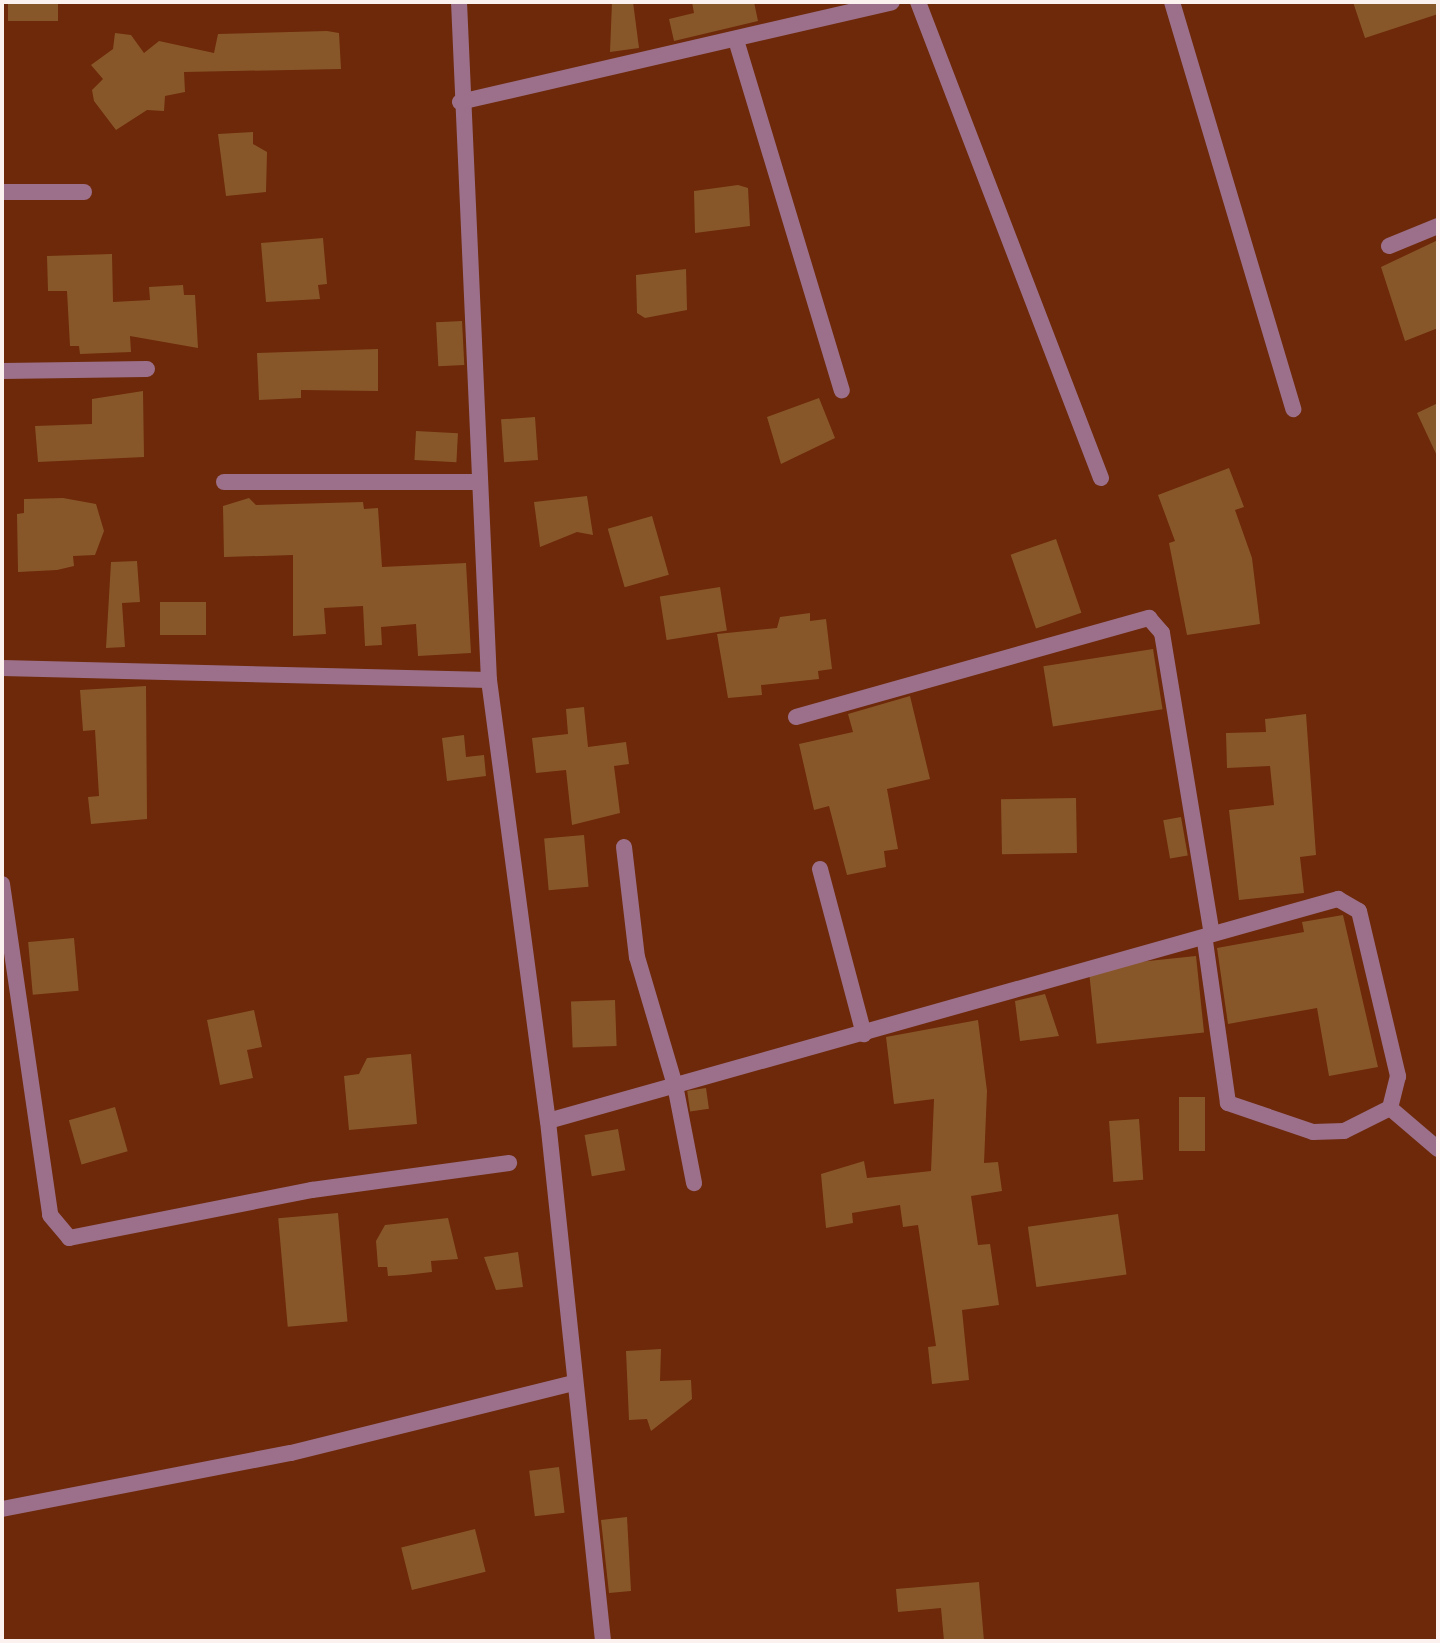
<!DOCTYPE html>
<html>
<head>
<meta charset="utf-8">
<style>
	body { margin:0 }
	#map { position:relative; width:1440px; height:1643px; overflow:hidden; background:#6d2909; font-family:Helvetica,sans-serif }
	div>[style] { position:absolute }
	.building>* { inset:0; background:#885729; transform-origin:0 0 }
	.minor>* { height:16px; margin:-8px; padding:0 8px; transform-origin:8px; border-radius:8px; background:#9c708b }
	span { translate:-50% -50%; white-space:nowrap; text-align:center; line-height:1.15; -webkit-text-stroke:8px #3d1e12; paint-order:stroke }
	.frame { position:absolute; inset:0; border:4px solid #fbf2ef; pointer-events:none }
</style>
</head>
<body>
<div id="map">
	<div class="building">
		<div style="left:8px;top:2px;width:50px;height:19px"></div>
		<div style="clip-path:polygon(612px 2px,633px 2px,639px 48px,610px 52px)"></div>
		<div style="clip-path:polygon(692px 2px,754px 2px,758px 21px,674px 41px,669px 19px,694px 13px)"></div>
		<div style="clip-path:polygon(1353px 2px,1438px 2px,1438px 14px,1365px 38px)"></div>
		<div style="clip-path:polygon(327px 31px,339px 33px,341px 69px,184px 72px,185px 92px,165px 96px,164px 111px,147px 110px,116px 130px,94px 101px,92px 90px,103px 79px,91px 65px,113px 49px,115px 33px,131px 35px,144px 53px,159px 41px,214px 53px,218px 34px)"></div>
		<div style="clip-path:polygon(253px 132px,253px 144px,267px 152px,266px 192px,226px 196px,218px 134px)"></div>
		<div style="clip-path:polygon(738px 185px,748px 188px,750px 226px,695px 233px,694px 191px)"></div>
		<div style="clip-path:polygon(323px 238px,327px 284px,318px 285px,320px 299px,266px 302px,261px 243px)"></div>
		<div style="clip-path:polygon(1438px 240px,1438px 328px,1405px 341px,1381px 267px)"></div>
		<div style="clip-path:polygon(112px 254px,113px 302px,150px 300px,149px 287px,183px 285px,184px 295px,195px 295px,198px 348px,130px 336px,131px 352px,80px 354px,79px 346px,70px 346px,67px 291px,48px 291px,47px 256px)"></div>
		<div style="clip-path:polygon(686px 269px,687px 310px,645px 318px,637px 313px,636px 275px)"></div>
		<div style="left:462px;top:321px;width:44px;height:26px;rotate:87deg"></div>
		<div style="clip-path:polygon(378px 349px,378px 391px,301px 390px,301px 398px,259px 400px,257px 353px)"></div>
		<div style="clip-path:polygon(143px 391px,144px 457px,38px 462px,35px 426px,92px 424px,92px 399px)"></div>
		<div style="clip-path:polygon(819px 398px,835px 438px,781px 464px,767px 417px)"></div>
		<div style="clip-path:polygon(1438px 403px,1438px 458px,1417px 413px)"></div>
		<div style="left:535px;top:417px;width:43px;height:34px;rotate:86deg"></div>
		<div style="left:416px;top:431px;width:42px;height:29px;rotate:3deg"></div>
		<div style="clip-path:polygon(1229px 468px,1244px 507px,1235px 510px,1252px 558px,1260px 624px,1187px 635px,1169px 543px,1175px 541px,1158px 495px)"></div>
		<div style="clip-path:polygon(587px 496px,593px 535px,577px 532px,540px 547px,534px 502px)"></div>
		<div style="clip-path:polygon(63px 498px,96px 504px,104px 531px,95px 555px,73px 556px,74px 566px,57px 570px,18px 572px,17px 514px,24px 513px,24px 499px)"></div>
		<div style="clip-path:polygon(249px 498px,256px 505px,363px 502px,364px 509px,378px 508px,382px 567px,466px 563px,471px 653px,418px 656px,416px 624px,381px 627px,382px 645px,365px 646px,363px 606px,324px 608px,326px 634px,293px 636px,293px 555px,224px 557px,223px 506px)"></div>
		<div style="left:652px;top:516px;width:61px;height:46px;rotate:74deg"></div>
		<div style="left:1056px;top:539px;width:78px;height:48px;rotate:71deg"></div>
		<div style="clip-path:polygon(137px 561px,140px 602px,122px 603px,125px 647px,106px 648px,111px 562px)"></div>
		<div style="left:720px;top:587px;width:44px;height:61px;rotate:81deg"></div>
		<div style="left:160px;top:602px;width:46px;height:33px"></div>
		<div style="clip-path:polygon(810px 613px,810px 621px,826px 619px,832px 669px,818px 671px,819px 679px,761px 685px,762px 695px,728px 698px,717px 634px,777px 628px,780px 617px)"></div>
		<div style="left:1153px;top:649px;width:61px;height:111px;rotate:81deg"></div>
		<div style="clip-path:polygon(146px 686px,147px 819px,91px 824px,88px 797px,99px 796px,95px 730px,83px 731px,80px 690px)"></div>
		<div style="clip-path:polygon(910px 696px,930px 779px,887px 789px,898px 849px,884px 851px,886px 867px,847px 875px,829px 806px,814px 810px,799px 744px,853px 732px,848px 714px)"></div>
		<div style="clip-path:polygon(584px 707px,588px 747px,626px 742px,629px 764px,614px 766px,620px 813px,572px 825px,566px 770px,536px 773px,532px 738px,568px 734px,566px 709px)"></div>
		<div style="clip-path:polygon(1306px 714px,1316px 855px,1300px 857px,1304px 893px,1239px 900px,1229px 810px,1274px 805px,1270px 766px,1227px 768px,1226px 733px,1266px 732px,1265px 719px)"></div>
		<div style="clip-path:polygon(464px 735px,466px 757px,484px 755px,486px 776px,447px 781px,442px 738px)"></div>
		<div style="left:1076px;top:798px;width:55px;height:75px;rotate:89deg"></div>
		<div style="left:1181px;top:817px;width:39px;height:18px;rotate:80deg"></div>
		<div style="left:584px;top:835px;width:52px;height:40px;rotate:85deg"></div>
		<div style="clip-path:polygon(1343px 915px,1378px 1067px,1329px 1076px,1317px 1008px,1228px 1024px,1217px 948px,1304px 932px,1302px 922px)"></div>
		<div style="left:74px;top:938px;width:53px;height:46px;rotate:85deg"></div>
		<div style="left:1196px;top:956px;width:77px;height:108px;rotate:84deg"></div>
		<div style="clip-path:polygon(1045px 994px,1059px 1036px,1020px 1041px,1015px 1001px)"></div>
		<div style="left:615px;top:1000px;width:46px;height:44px;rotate:88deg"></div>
		<div style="clip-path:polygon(254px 1010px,262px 1047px,247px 1050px,253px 1078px,220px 1085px,207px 1020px)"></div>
		<div style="clip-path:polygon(978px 1020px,987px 1091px,984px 1163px,998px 1162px,1002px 1191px,971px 1196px,978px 1245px,990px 1244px,999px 1305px,962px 1310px,969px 1380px,932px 1384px,928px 1347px,936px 1346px,918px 1225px,903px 1227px,900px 1205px,852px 1213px,853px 1223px,826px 1228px,821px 1174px,864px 1161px,867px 1178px,931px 1171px,934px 1099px,894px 1104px,886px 1037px)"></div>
		<div style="clip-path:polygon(411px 1054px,417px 1124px,349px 1130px,344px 1076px,359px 1074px,367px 1058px)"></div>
		<div style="left:706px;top:1088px;width:21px;height:19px;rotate:82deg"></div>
		<div style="left:1179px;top:1097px;width:26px;height:54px"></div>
		<div style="left:115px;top:1107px;width:46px;height:48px;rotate:74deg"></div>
		<div style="left:1139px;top:1119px;width:61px;height:30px;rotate:86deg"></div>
		<div style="left:618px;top:1129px;width:42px;height:34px;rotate:80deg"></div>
		<div style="left:338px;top:1213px;width:109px;height:60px;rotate:85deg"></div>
		<div style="left:1118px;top:1214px;width:61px;height:91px;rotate:82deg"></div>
		<div style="clip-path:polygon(448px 1218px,458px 1259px,431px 1261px,432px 1272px,405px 1275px,388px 1276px,387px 1267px,378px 1267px,376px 1241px,385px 1225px)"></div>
		<div style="clip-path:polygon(518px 1252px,523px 1287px,496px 1290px,484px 1257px)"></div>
		<div style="clip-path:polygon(661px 1349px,660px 1381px,691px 1380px,692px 1399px,651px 1431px,647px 1419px,629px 1420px,626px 1351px)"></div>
		<div style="left:559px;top:1467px;width:46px;height:30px;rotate:83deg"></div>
		<div style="clip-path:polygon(627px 1517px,631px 1591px,609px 1593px,601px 1520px)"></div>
		<div style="left:475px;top:1529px;width:44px;height:76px;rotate:76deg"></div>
		<div style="clip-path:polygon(979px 1582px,984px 1641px,944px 1641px,941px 1608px,898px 1612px,896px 1589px)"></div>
	</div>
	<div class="minor">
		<div style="left:459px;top:2px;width:679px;rotate:87.47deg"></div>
		<div style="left:489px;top:680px;width:445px;rotate:82.4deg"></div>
		<div style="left:548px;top:1121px;width:523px;rotate:83.96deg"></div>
		<div style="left:918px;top:2px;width:510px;rotate:68.97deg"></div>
		<div style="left:1172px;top:2px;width:425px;rotate:73.4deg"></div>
		<div style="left:736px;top:40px;width:366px;rotate:73.2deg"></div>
		<div style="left:460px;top:102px;width:443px;rotate:-13deg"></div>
		<div style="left:2px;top:192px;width:82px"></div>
		<div style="left:1389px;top:246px;width:53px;rotate:-22.2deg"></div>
		<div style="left:2px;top:371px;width:145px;rotate:-0.8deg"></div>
		<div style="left:224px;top:482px;width:255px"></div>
		<div style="left:2px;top:668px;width:487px;rotate:1.4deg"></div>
		<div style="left:796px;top:717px;width:367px;rotate:-15.7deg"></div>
		<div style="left:1149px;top:618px;width:20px;rotate:49deg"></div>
		<div style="left:1162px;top:633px;width:305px;rotate:80.6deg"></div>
		<div style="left:624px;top:847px;width:111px;rotate:83.3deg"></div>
		<div style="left:637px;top:957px;width:134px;rotate:73.5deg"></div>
		<div style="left:675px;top:1085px;width:100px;rotate:79deg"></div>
		<div style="left:820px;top:869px;width:171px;rotate:75.1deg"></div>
		<div style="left:2px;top:884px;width:334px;rotate:81.7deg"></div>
		<div style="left:50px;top:1215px;width:30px;rotate:50deg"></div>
		<div style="left:69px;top:1238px;width:248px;rotate:-11.2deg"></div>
		<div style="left:312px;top:1190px;width:199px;rotate:-7.8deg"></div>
		<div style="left:1390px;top:1108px;width:63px;rotate:40.5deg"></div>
		<div style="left:548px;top:1121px;width:821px;rotate:-15.7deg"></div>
		<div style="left:1338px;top:899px;width:24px;rotate:30deg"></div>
		<div style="left:1359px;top:911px;width:170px;rotate:76.7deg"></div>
		<div style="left:1398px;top:1076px;width:33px;rotate:104deg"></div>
		<div style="left:1390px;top:1108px;width:51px;rotate:153.4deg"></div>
		<div style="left:1344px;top:1131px;width:31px;rotate:178deg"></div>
		<div style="left:1313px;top:1132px;width:90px;rotate:-161.2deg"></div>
		<div style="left:1228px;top:1103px;width:164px;rotate:-98.1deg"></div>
		<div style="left:2px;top:1509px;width:294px;rotate:-11deg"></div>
		<div style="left:291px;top:1453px;width:292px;rotate:-13.9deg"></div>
	</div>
	<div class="frame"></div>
</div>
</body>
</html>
